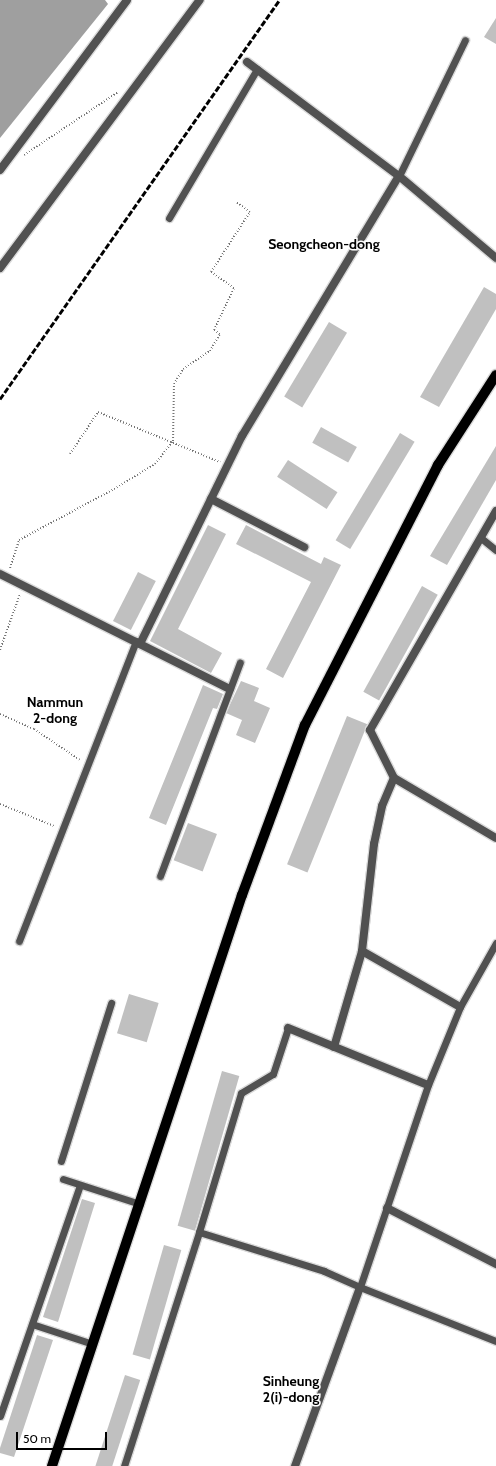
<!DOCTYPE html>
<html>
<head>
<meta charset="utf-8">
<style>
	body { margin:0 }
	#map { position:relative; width:496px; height:1466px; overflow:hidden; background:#fff; font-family:Cabin,sans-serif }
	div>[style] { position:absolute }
	.water>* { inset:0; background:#9f9f9f }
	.building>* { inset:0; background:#c0c0c0; transform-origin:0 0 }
	.path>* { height:2px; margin-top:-1px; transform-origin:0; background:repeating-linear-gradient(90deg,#737373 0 1px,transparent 0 3px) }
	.roads { filter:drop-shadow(1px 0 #dbdbdb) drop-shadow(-1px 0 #dbdbdb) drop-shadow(0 1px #dbdbdb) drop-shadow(0 -1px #dbdbdb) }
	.service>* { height:7px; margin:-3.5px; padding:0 3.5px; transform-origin:3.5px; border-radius:3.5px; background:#515151 }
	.pedestrian>* { height:8px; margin:-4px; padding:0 4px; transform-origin:4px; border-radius:4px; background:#515151 }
	.minor>* { height:8px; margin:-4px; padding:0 4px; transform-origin:4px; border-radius:4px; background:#515151 }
	.primary>* { height:10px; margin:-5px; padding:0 5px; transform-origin:5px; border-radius:5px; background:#000 }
	.rail>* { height:3px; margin-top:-1.5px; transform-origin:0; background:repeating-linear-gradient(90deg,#000 0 6px,transparent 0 8px) }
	span { translate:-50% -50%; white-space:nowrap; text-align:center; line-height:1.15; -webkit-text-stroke:3px #fff; paint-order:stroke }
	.neighbourhood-label { font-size:14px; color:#000; font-weight:700 }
	.scale { position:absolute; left:16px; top:1432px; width:91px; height:18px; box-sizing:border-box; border:2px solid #000; border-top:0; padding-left:5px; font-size:12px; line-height:14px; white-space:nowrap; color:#000; -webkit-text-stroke:3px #fff; paint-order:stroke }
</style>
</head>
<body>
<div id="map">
	<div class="water">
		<div style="clip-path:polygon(0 0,105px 0,108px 4px,0 138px)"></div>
	</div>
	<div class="building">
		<div style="clip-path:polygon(496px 18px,496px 44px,484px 37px)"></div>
		<div style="clip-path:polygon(484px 287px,496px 294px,496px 309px,439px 407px,420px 397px)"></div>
		<div style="left:329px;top:322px;width:21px;height:87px;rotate:31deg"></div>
		<div style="left:321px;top:427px;width:41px;height:18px;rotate:29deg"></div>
		<div style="left:400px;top:433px;width:17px;height:125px;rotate:31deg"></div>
		<div style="clip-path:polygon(496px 446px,496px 480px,447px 565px,430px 556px)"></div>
		<div style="left:288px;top:460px;width:59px;height:20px;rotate:33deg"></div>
		<div style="clip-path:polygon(208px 525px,226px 534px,178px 629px,222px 653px,211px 673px,150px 641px)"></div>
		<div style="clip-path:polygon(246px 525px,321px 564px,324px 557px,341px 565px,283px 678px,266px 669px,311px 582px,236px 544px)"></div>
		<div style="left:138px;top:572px;width:20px;height:55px;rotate:27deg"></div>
		<div style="left:422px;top:586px;width:18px;height:121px;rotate:29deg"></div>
		<div style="clip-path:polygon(241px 681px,259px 688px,254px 701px,270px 708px,255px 743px,236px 735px,242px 720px,226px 713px)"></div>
		<div style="clip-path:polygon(203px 685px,223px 694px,217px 709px,213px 708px,166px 825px,149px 818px)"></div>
		<div style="left:347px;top:716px;width:22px;height:160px;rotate:22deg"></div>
		<div style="left:188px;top:823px;width:31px;height:40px;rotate:21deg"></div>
		<div style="left:129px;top:994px;width:31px;height:41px;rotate:17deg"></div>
		<div style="left:222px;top:1071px;width:18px;height:161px;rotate:16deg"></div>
		<div style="clip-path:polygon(82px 1199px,95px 1203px,58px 1322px,43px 1317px)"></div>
		<div style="left:164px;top:1245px;width:18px;height:114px;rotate:16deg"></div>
		<div style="clip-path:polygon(37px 1335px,53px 1340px,14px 1457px,0 1453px,0 1448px)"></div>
		<div style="left:125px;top:1375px;width:16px;height:96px;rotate:18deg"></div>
	</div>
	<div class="path">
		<div style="left:24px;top:155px;width:113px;rotate:-33.8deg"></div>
		<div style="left:70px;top:454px;width:50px;rotate:-56.3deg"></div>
		<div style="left:98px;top:412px;width:132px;rotate:22.3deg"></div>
		<div style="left:10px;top:568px;width:29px;rotate:-72deg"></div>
		<div style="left:19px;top:540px;width:108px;rotate:-28.2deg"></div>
		<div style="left:114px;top:489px;width:48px;rotate:-31.4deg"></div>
		<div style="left:155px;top:464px;width:29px;rotate:-52deg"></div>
		<div style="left:173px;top:441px;width:57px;rotate:-89deg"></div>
		<div style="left:174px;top:384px;width:17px;rotate:-59deg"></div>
		<div style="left:183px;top:369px;width:32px;rotate:-34deg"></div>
		<div style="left:210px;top:351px;width:20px;rotate:-60deg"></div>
		<div style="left:220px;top:334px;width:7px;rotate:-146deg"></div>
		<div style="left:214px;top:330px;width:47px;rotate:-64.5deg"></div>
		<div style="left:234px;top:288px;width:28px;rotate:-145deg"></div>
		<div style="left:211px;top:272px;width:72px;rotate:-57deg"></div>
		<div style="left:250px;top:212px;width:17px;rotate:-144deg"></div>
		<div style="left:0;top:650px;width:59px;rotate:-70.3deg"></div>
		<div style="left:0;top:714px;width:37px;rotate:24deg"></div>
		<div style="left:34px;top:729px;width:55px;rotate:34deg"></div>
		<div style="left:0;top:804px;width:58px;rotate:22.2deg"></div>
	</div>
	<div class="roads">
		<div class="service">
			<div style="left:399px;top:176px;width:151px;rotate:-64.1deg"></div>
			<div style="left:169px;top:218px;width:173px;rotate:-59.4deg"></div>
			<div style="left:481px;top:538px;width:19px;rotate:39deg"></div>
			<div style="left:160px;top:876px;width:228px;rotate:-69.5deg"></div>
			<div style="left:19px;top:941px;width:322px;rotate:-68.7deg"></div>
			<div style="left:496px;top:943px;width:73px;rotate:119.4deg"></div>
			<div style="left:460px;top:1007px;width:84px;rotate:112.3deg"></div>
			<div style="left:428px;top:1085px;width:213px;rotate:108.6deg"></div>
			<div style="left:360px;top:1287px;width:146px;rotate:21.7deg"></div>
			<div style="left:61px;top:1161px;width:166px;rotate:-72.4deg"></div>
			<div style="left:63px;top:1179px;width:81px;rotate:18deg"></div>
			<div style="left:199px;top:1232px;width:131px;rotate:17.3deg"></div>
			<div style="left:324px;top:1271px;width:39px;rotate:24deg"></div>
			<div style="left:32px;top:1324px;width:64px;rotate:18.2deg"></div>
			<div style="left:0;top:1416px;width:244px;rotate:-70.9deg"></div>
			<div style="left:124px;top:1466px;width:246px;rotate:-72.2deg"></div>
			<div style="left:199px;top:1232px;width:145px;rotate:-73.2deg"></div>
			<div style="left:241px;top:1093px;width:37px;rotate:-31deg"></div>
			<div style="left:273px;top:1074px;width:48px;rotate:-71.9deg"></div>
		</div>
		<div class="pedestrian">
			<div style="left:0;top:170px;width:212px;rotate:-53.2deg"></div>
			<div style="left:0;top:268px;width:334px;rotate:-53.3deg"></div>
		</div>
		<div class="minor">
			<div style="left:247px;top:62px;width:190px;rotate:36.9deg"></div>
			<div style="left:399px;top:176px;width:127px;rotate:40.2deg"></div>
			<div style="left:211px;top:499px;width:105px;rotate:27.3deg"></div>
			<div style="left:496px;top:511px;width:253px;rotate:119.9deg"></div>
			<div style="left:370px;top:730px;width:54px;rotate:63.4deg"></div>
			<div style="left:394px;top:778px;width:118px;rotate:30.5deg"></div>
			<div style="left:0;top:574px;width:257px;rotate:26.6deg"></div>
			<div style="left:140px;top:644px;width:232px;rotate:-63.9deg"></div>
			<div style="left:242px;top:436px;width:304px;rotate:-58.9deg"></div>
			<div style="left:362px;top:951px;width:113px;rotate:29.7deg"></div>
			<div style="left:288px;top:1028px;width:151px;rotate:22.2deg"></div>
			<div style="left:334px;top:1047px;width:100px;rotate:-73.7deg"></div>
			<div style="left:362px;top:951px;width:108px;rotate:-83.6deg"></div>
			<div style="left:374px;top:844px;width:39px;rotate:-78deg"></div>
			<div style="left:382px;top:806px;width:30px;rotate:-67deg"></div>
			<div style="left:387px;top:1208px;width:123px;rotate:27.2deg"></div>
			<div style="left:295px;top:1466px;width:190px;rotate:-70deg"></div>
		</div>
		<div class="primary">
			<div style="left:52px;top:1466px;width:602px;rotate:-71.6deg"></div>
			<div style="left:242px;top:895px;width:181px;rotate:-69.7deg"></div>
			<div style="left:305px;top:725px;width:292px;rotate:-62.9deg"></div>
			<div style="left:438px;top:465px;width:107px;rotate:-57.2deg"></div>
		</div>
	</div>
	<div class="rail">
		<div style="left:0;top:399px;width:487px;rotate:-55deg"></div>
	</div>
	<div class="neighbourhood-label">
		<span style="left:324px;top:244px">Seongcheon-dong</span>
		<span style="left:55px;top:710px">Nammun<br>2-dong</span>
		<span style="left:291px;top:1389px">Sinheung<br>2(i)-dong</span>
	</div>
	<div class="scale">50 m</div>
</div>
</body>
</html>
